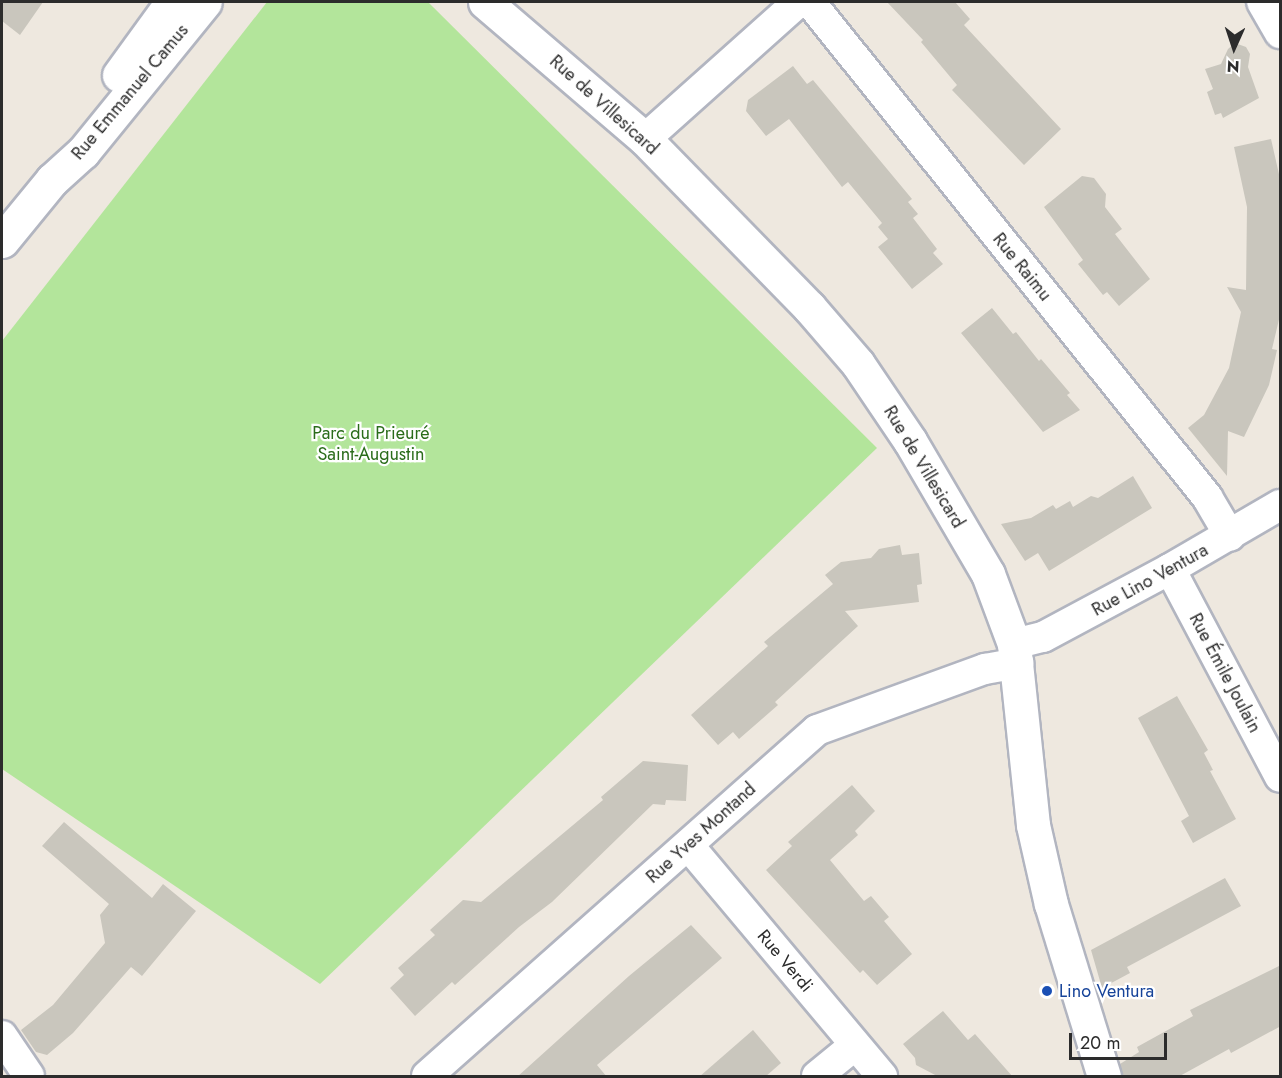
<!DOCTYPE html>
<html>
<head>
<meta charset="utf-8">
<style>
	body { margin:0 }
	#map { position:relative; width:1282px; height:1078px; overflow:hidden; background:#eee8df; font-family:Jost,sans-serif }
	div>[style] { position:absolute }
	.green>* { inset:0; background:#b3e59b }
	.building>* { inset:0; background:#c9c6bd }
	.roads { filter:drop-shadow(2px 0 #b2b5c0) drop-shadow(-2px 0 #b2b5c0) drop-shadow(0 2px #b2b5c0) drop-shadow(0 -2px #b2b5c0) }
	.minor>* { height:30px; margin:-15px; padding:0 15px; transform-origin:15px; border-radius:15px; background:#fff }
	.tertiary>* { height:33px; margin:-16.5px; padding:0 16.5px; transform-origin:16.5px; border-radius:16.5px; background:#fff }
	.dots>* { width:16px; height:16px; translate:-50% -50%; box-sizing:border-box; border:3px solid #fff; border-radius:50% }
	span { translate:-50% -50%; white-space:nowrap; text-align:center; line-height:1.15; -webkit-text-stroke:4.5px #fff; paint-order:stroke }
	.street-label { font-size:18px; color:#2c2c2c }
	.park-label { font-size:18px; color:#2a6c1a }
	.transit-label { font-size:18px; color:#164399 }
	.left { translate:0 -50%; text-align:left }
	.frame { position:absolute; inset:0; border:3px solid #2c2c2c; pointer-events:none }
	.north { position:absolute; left:1204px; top:18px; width:60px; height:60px; -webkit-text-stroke:4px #fff; paint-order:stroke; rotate:183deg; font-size:16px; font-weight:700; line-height:24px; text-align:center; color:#2c2c2c }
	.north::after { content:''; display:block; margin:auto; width:21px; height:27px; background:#2c2c2c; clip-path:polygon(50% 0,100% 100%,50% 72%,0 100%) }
	.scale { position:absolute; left:1069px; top:1033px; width:98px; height:27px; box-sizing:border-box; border:3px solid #2c2c2c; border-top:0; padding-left:8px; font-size:18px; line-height:21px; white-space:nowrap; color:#2c2c2c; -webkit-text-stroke:4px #fff; paint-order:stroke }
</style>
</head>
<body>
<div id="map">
	<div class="green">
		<div style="clip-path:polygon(267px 2px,428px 2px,877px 448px,320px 984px,2px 769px,2px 341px)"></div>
	</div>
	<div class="building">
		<div style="clip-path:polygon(2px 2px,43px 2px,20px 35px,2px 21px)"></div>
		<div style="clip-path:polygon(887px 2px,955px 2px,970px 19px,964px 25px,1061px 129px,1024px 165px,952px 90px,957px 85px,921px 42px,923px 40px)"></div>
		<div style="clip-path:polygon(1235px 43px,1246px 47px,1250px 54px,1248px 67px,1259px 98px,1223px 118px,1221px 113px,1215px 115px,1207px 92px,1213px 89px,1205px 69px,1221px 64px,1228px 49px)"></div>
		<div style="clip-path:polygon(793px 66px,807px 84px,813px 80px,912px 199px,908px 202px,918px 214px,913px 218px,937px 249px,933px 253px,943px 264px,912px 289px,878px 247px,888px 239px,878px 227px,882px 223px,848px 182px,842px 187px,789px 119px,766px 136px,746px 111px,748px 100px)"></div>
		<div style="clip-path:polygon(1271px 139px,1281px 183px,1281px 311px,1272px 349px,1277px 350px,1269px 385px,1244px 437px,1228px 431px,1227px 476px,1188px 428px,1204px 415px,1229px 368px,1241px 312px,1227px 287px,1246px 290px,1247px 207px,1234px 147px)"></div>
		<div style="clip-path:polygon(1082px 176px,1094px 178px,1106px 194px,1105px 207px,1122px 229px,1115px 234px,1150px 279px,1119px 306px,1107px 292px,1103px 295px,1078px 264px,1083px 260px,1044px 207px)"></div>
		<div style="clip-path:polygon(992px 308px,1013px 334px,1016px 332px,1039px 361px,1041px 359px,1070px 393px,1067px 395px,1080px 410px,1043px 432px,961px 333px)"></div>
		<div style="clip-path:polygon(1133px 476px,1152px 508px,1049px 571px,1038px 553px,1025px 561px,1001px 524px,1031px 518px,1053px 505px,1056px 509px,1070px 501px,1073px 507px,1091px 496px,1098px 498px)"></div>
		<div style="clip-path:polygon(900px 545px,902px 555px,919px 553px,922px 584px,917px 585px,919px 602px,845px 611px,858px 626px,775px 702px,778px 705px,739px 739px,733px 732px,718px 745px,691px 715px,768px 646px,764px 642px,833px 584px,825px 575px,841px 562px,871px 558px,879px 549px)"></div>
		<div style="clip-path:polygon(1177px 696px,1208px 750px,1204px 753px,1213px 770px,1210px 771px,1236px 819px,1193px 843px,1181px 821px,1189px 816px,1138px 718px)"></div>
		<div style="clip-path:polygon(643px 761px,688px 765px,686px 801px,666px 800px,665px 805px,653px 804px,552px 902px,519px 927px,455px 985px,452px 982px,415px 1016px,390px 988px,404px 975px,398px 968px,435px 935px,430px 930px,463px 900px,481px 902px,603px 800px,601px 797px)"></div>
		<div style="clip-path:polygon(852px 785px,875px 811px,855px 831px,858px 835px,830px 860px,864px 901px,871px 896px,889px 917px,884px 921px,912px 954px,877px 985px,863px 970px,860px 973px,766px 870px,792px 846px,788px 842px)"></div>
		<div style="clip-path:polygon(64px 822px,152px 898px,163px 884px,196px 911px,142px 976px,131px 967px,73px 1033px,47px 1055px,36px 1052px,21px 1030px,53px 1005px,105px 943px,100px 915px,109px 904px,42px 846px)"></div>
		<div style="clip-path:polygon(1225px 878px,1241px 906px,1127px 967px,1130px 973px,1102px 988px,1091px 950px)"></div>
		<div style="clip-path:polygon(691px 925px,722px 958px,597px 1065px,607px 1077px,517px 1077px,629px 976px)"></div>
		<div style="clip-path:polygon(1281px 965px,1281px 1026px,1231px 1053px,1229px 1049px,1178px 1077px,1122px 1077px,1120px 1064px,1139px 1052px,1137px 1047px,1193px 1016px,1190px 1010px)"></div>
		<div style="clip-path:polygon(943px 1011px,968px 1040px,975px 1034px,1013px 1077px,939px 1077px,916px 1065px,915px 1058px,903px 1044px)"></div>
		<div style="clip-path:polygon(753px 1030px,781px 1063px,765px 1077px,699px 1077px)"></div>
	</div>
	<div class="roads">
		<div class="minor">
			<div style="left:810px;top:2px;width:635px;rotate:51.27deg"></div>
			<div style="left:1207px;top:497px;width:45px;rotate:59.5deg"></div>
			<div style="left:1262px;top:2px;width:36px;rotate:60deg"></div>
			<div style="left:645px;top:139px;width:205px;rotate:-41.8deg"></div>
			<div style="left:1170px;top:569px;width:235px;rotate:62.1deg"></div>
			<div style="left:1014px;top:644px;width:30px;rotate:-14deg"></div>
			<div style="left:1043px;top:637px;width:144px;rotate:-28.2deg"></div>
			<div style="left:1170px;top:569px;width:127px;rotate:-30.2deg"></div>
			<div style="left:688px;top:845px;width:302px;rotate:50deg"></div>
			<div style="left:2px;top:1036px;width:48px;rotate:56deg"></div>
			<div style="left:427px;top:1076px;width:521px;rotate:-41.58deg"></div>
			<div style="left:817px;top:730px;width:179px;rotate:-20deg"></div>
			<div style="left:985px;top:669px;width:34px;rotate:-10deg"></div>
			<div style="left:817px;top:1076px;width:49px;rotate:-39.2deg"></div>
		</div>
		<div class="tertiary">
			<div style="left:485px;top:2px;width:211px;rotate:40.6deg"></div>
			<div style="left:645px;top:139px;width:235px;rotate:45.7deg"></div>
			<div style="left:809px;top:307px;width:75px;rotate:49.3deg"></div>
			<div style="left:858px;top:364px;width:93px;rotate:56deg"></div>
			<div style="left:910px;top:441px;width:154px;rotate:59.6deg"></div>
			<div style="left:988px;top:574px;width:75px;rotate:69.6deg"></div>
			<div style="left:1014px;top:644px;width:182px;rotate:84deg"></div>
			<div style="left:1033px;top:825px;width:81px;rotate:77.2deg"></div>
			<div style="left:1051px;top:904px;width:180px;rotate:72.9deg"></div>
			<div style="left:119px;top:75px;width:90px;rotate:-54deg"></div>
			<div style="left:2px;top:241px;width:79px;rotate:-50.7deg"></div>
			<div style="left:52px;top:180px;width:42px;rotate:-42.1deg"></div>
			<div style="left:83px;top:152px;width:193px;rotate:-50.9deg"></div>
		</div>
	</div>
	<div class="dots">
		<div style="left:1047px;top:991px;background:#1a4fb4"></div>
	</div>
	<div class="street-label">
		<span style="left:130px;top:92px;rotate:-50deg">Rue Emmanuel Camus</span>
		<span style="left:604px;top:105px;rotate:42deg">Rue de Villesicard</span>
		<span style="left:1022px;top:267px;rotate:51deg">Rue Raimu</span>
		<span style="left:924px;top:467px;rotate:59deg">Rue de Villesicard</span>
		<span style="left:1150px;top:580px;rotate:-29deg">Rue Lino Ventura</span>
		<span style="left:1225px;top:673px;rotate:62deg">Rue Émile Joulain</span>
		<span style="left:701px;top:833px;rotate:-42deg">Rue Yves Montand</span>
		<span style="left:785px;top:961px;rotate:50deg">Rue Verdi</span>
	</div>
	<div class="park-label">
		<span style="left:371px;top:444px">Parc du Prieuré<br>Saint-Augustin</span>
	</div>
	<div class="transit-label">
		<span class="left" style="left:1059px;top:991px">Lino Ventura</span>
	</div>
	<div class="frame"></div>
	<div class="north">N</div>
	<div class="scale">20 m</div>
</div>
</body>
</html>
